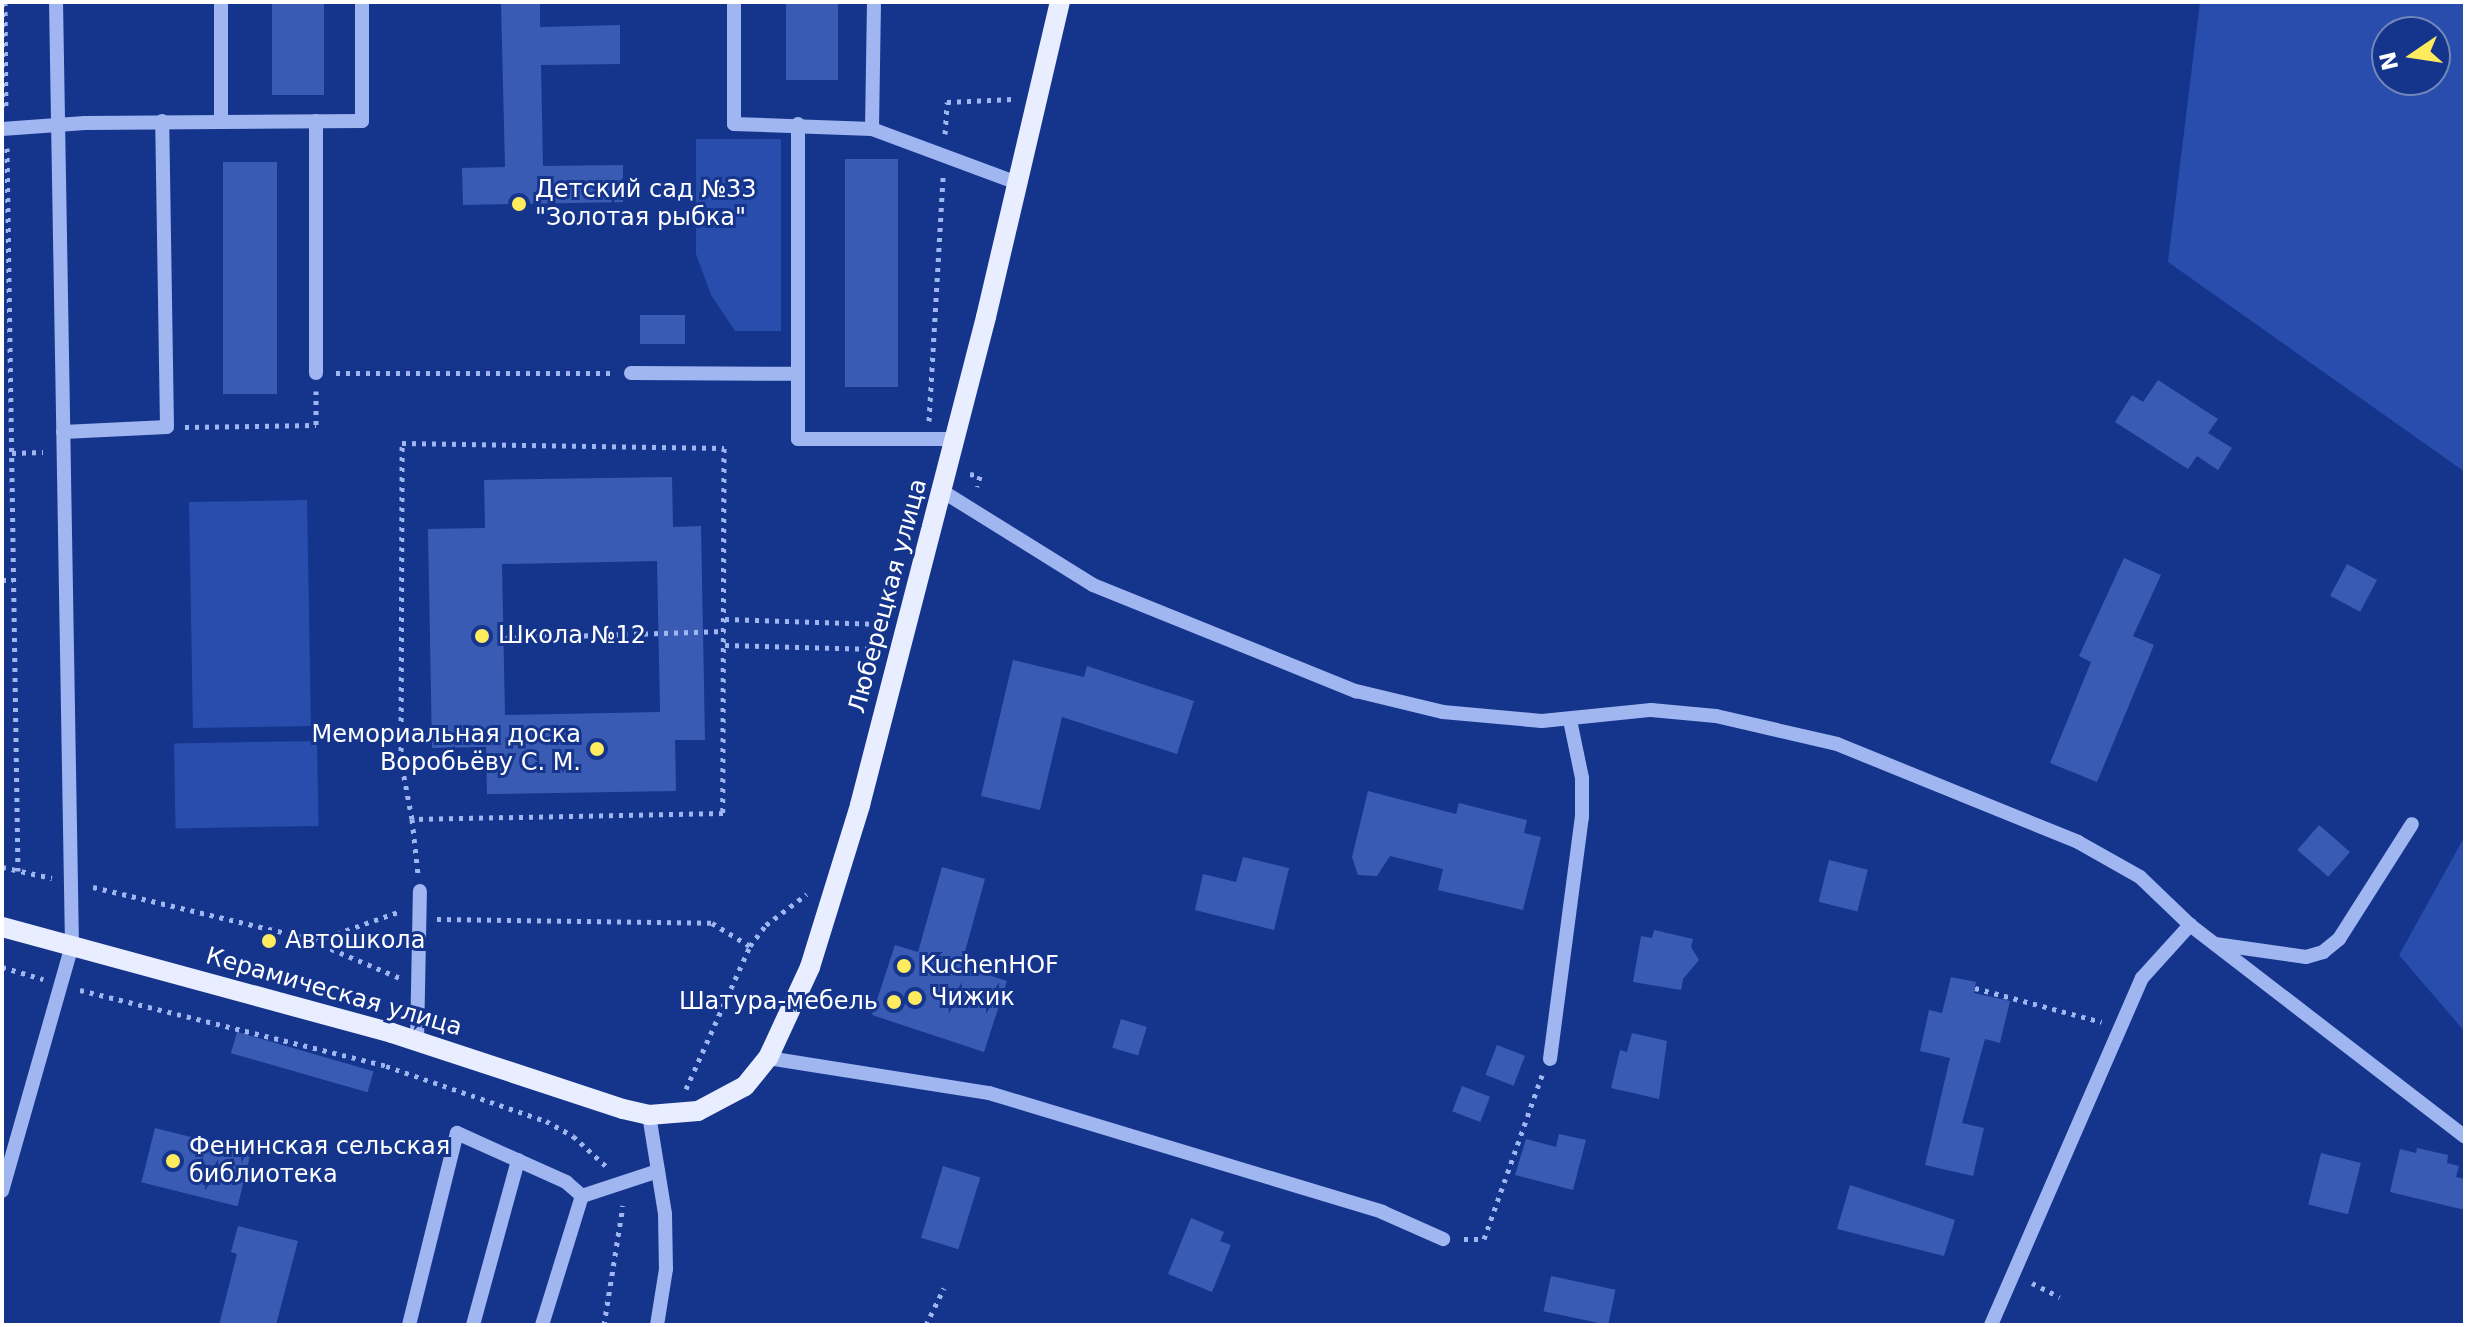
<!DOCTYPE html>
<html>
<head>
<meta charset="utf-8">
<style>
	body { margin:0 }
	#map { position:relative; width:2467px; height:1327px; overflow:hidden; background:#15358d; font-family:"DejaVu Sans",sans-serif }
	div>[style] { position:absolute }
	.green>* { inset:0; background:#284dac; transform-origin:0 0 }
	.building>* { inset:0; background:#3a5bb4; transform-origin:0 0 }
	.path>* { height:5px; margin-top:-2.5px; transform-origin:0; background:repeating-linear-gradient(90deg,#a0b6f0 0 4px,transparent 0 10px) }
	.minor>* { height:14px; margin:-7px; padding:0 7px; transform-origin:7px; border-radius:7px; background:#a0b6f0 }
	.major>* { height:20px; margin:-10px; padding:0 10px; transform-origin:10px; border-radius:10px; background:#e8edff }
	.dots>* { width:22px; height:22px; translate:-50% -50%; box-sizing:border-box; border:4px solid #15358d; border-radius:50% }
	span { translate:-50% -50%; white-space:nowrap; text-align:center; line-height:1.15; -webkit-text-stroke:6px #15358d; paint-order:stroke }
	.poi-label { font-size:24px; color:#fff }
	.left { translate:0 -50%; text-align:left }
	.right { translate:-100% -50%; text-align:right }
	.street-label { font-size:24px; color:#fff }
	.frame { position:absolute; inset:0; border:4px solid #fff; pointer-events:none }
	.north { position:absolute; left:2371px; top:16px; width:80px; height:80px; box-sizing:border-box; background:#15358d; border:2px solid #7386bb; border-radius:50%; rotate:257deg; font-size:22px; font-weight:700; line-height:32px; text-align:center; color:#fff }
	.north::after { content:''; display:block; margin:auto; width:28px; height:36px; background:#ffec5e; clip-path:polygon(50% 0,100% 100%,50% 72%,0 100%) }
</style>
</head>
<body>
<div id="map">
	<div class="green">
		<div style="clip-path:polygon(evenodd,2200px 2px,2465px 2px,2465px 472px,2168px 262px,2200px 2px,2387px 32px,2435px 32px,2435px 80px,2387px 80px,2387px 32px)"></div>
		<div style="clip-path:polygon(696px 139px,781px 139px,781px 331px,735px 331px,711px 295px,696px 254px)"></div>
		<div style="left:307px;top:500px;width:226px;height:118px;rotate:89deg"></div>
		<div style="left:317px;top:741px;width:85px;height:143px;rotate:89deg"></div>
		<div style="clip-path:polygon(2465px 836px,2465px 1032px,2399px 955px)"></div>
	</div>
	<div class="building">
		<div style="left:272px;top:2px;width:52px;height:93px"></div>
		<div style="clip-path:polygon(501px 2px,540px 2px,540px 27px,620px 25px,620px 64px,541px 65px,543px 166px,623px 165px,623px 202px,463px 205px,462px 168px,505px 167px)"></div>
		<div style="left:786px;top:2px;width:52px;height:78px"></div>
		<div style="left:845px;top:159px;width:53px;height:228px"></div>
		<div style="left:223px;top:162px;width:54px;height:232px"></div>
		<div style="left:640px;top:315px;width:45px;height:29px"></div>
		<div style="clip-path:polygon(2158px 380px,2218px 419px,2208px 433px,2232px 448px,2218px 470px,2197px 456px,2188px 469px,2115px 422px,2132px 395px,2143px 402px)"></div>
		<div style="clip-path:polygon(evenodd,672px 477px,673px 527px,701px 526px,705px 740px,675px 740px,676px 791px,487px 794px,486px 747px,432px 748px,428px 529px,485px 528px,484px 480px,672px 477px,657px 561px,660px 712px,505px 715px,502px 564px,657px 561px)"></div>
		<div style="clip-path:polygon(2124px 558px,2161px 575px,2133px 636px,2154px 645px,2097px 782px,2050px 763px,2091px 662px,2079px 656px)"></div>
		<div style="left:2347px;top:564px;width:34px;height:36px;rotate:28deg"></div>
		<div style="clip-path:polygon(1013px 660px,1084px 677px,1087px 666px,1194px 701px,1177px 754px,1062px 717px,1040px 810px,981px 796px)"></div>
		<div style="clip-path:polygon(1368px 791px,1456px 814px,1459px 803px,1527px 820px,1524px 833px,1541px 837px,1523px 910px,1438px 890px,1443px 869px,1390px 856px,1377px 876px,1358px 875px,1352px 857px)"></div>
		<div style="left:2319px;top:825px;width:41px;height:33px;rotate:41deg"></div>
		<div style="clip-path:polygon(1243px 857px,1289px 868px,1274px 930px,1195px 910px,1203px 874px,1236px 882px)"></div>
		<div style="left:1829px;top:860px;width:40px;height:43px;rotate:14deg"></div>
		<div style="clip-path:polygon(942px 867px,985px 879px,961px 966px,1007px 981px,984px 1052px,872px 1015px,895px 945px,918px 952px)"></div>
		<div style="clip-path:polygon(1654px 930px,1693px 939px,1691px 947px,1699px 960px,1683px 979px,1681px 990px,1633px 982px,1641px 936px,1652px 938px)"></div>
		<div style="clip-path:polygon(1951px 977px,1976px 982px,1974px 993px,2010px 1001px,2000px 1043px,1985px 1039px,1962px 1123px,1984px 1128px,1973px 1176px,1925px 1165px,1950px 1058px,1920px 1051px,1929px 1010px,1942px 1013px)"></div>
		<div style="left:1121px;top:1019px;width:27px;height:30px;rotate:17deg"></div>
		<div style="left:237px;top:1032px;width:142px;height:22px;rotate:16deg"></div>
		<div style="clip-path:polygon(1632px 1033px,1667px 1041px,1659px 1099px,1611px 1088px,1620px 1050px,1627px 1052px)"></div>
		<div style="left:1497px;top:1045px;width:30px;height:32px;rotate:21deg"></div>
		<div style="left:1462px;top:1086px;width:30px;height:27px;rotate:21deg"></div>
		<div style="left:155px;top:1128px;width:99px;height:56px;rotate:14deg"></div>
		<div style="clip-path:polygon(1559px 1134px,1586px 1140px,1573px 1190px,1515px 1175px,1526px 1139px,1556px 1147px)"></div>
		<div style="clip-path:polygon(2417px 1148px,2448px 1155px,2447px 1163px,2459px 1166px,2456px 1177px,2465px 1179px,2465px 1210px,2390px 1192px,2400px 1149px,2416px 1153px)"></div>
		<div style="left:2321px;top:1153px;width:41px;height:53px;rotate:14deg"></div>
		<div style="left:943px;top:1166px;width:39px;height:75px;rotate:17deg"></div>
		<div style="clip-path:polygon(1850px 1185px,1955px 1220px,1944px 1256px,1837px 1229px)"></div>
		<div style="clip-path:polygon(1191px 1218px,1224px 1232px,1220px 1241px,1231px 1245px,1212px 1292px,1168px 1274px)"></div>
		<div style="clip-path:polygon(238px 1226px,298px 1241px,276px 1325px,219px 1325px,237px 1254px,231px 1252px)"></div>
		<div style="left:1551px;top:1276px;width:66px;height:36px;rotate:12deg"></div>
	</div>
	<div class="path">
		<div style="left:5px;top:2px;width:108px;rotate:89.5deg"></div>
		<div style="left:945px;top:134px;width:32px;rotate:-86deg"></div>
		<div style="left:947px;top:102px;width:66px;rotate:-2.6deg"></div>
		<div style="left:7px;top:148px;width:723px;rotate:89.13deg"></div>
		<div style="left:336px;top:373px;width:278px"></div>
		<div style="left:929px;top:421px;width:245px;rotate:-86.7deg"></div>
		<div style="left:185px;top:427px;width:131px;rotate:-0.9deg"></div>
		<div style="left:316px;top:425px;width:34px;rotate:-90deg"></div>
		<div style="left:402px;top:443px;width:322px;rotate:0.9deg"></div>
		<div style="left:724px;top:448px;width:365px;rotate:90.2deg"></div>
		<div style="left:723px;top:813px;width:311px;rotate:178.9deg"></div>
		<div style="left:412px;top:819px;width:59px;rotate:-100.7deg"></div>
		<div style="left:401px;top:761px;width:318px;rotate:-89.8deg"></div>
		<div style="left:12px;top:453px;width:31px;rotate:-2deg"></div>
		<div style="left:970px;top:474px;width:10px;rotate:11deg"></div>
		<div style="left:980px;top:476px;width:11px;rotate:105deg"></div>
		<div style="left:2px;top:580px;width:11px"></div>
		<div style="left:725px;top:619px;width:157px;rotate:1.8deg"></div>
		<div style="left:504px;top:638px;width:221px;rotate:-1.8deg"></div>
		<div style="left:725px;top:645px;width:151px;rotate:1.5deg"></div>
		<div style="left:412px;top:819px;width:55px;rotate:83.8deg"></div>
		<div style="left:2px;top:867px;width:51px;rotate:12.4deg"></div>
		<div style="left:93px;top:887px;width:216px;rotate:13.4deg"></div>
		<div style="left:303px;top:937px;width:105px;rotate:22.9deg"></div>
		<div style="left:437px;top:919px;width:275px;rotate:0.8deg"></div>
		<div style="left:712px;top:923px;width:44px;rotate:31.2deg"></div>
		<div style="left:304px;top:937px;width:23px"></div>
		<div style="left:327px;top:937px;width:78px;rotate:-19.4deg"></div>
		<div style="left:2px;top:967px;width:43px;rotate:16.3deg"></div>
		<div style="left:1975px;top:988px;width:131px;rotate:15deg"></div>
		<div style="left:80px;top:990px;width:315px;rotate:13.9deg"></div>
		<div style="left:386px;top:1066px;width:169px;rotate:19deg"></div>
		<div style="left:546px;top:1121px;width:31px;rotate:29deg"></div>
		<div style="left:573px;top:1136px;width:46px;rotate:42.4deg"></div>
		<div style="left:686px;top:1089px;width:157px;rotate:-65.9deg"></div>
		<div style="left:750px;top:946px;width:26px;rotate:-53deg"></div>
		<div style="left:766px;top:925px;width:51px;rotate:-37.1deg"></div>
		<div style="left:1464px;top:1239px;width:20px"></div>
		<div style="left:1484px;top:1239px;width:174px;rotate:-70.5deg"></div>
		<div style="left:2032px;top:1283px;width:31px;rotate:27deg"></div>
		<div style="left:604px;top:1325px;width:121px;rotate:-81deg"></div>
		<div style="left:926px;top:1325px;width:41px;rotate:-64.1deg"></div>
	</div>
	<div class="minor">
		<div style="left:734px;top:2px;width:122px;rotate:90deg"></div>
		<div style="left:734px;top:124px;width:138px;rotate:2.1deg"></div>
		<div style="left:872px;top:129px;width:155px;rotate:20.4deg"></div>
		<div style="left:221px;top:120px;width:118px;rotate:-90deg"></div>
		<div style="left:316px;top:121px;width:252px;rotate:90deg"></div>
		<div style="left:798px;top:124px;width:315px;rotate:90deg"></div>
		<div style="left:798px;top:439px;width:157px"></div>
		<div style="left:2px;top:129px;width:83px;rotate:-4.1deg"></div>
		<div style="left:85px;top:123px;width:277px;rotate:-0.4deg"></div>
		<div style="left:362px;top:121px;width:119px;rotate:-90deg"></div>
		<div style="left:872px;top:129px;width:127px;rotate:-89.1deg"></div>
		<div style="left:631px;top:373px;width:167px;rotate:0.3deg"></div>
		<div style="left:63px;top:432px;width:104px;rotate:-2.8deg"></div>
		<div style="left:167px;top:427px;width:306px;rotate:-90.9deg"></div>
		<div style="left:942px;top:491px;width:178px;rotate:31.9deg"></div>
		<div style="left:1093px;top:585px;width:284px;rotate:22deg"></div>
		<div style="left:1356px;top:691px;width:89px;rotate:13.6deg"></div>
		<div style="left:1443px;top:712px;width:99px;rotate:5.2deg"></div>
		<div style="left:1542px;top:721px;width:110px;rotate:-5.8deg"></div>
		<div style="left:1651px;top:710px;width:65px;rotate:5.3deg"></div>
		<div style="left:1716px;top:716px;width:124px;rotate:13deg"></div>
		<div style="left:1837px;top:744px;width:260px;rotate:22.1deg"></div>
		<div style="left:2078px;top:842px;width:71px;rotate:29.4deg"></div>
		<div style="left:2140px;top:877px;width:69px;rotate:43.8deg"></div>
		<div style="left:2190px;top:925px;width:347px;rotate:37.6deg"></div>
		<div style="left:2215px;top:944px;width:92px;rotate:8.1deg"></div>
		<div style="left:2306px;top:957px;width:18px;rotate:-16deg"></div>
		<div style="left:2323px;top:952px;width:21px;rotate:-39deg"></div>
		<div style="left:2339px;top:939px;width:136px;rotate:-57.6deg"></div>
		<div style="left:417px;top:1042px;width:151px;rotate:-88.9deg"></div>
		<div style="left:768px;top:1058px;width:224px;rotate:9deg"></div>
		<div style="left:989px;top:1093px;width:411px;rotate:16.8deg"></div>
		<div style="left:1382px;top:1212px;width:67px;rotate:23.9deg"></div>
		<div style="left:1550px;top:1059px;width:244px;rotate:-82.5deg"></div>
		<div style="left:1582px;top:817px;width:39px;rotate:-90deg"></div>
		<div style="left:1582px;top:778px;width:59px;rotate:-101.7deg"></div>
		<div style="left:649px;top:1115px;width:100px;rotate:80.8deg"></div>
		<div style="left:665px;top:1214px;width:55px;rotate:89deg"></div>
		<div style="left:666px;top:1269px;width:57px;rotate:99.1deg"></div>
		<div style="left:2px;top:1191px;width:255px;rotate:-74.1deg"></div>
		<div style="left:72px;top:946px;width:944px;rotate:-90.97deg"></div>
		<div style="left:409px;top:1325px;width:198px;rotate:-76deg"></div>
		<div style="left:457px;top:1133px;width:120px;rotate:24.2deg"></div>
		<div style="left:566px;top:1182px;width:21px;rotate:41deg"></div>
		<div style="left:473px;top:1325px;width:171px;rotate:-74.7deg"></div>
		<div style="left:542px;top:1325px;width:135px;rotate:-72.8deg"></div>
		<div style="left:582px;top:1196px;width:80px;rotate:-18.2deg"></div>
		<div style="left:1991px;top:1325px;width:378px;rotate:-66.5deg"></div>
		<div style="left:2142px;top:978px;width:72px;rotate:-47.8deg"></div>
	</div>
	<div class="major">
		<div style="left:2px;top:927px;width:404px;rotate:15.2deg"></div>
		<div style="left:392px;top:1033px;width:243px;rotate:18.2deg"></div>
		<div style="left:623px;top:1109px;width:27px;rotate:13deg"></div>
		<div style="left:649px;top:1115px;width:49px;rotate:-4.7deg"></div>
		<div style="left:698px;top:1111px;width:53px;rotate:-28deg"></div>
		<div style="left:745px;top:1086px;width:36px;rotate:-51deg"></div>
		<div style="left:768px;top:1058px;width:100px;rotate:-65.2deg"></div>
		<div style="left:810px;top:967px;width:170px;rotate:-72.8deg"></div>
		<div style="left:860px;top:805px;width:504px;rotate:-75.52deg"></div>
		<div style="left:986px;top:317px;width:324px;rotate:-76.8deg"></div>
	</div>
	<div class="dots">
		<div style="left:519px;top:204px;background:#ffec5e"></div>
		<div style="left:482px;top:636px;background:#ffec5e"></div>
		<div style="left:597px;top:749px;background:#ffec5e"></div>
		<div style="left:269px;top:941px;background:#ffec5e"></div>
		<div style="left:904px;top:966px;background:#ffec5e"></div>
		<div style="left:915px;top:998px;background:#ffec5e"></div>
		<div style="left:894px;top:1002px;background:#ffec5e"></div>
		<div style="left:173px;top:1161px;background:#ffec5e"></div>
	</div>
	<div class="poi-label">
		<span class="left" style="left:535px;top:204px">Детский сад №33<br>"Золотая рыбка"</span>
		<span class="left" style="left:498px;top:636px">Школа №12</span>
		<span class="right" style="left:581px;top:749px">Мемориальная доска<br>Воробьёву С. М.</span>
		<span class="left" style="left:285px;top:941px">Автошкола</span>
		<span class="left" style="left:920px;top:966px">KuchenHOF</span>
		<span class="left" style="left:931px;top:998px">Чижик</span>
		<span class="right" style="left:878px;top:1002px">Шатура-мебель</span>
		<span class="left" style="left:189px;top:1161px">Фенинская сельская<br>библиотека</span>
	</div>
	<div class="street-label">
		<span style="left:888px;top:596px;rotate:-75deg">Люберецкая улица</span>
		<span style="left:334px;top:992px;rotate:16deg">Керамическая улица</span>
	</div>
	<div class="frame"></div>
	<div class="north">N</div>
</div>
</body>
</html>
